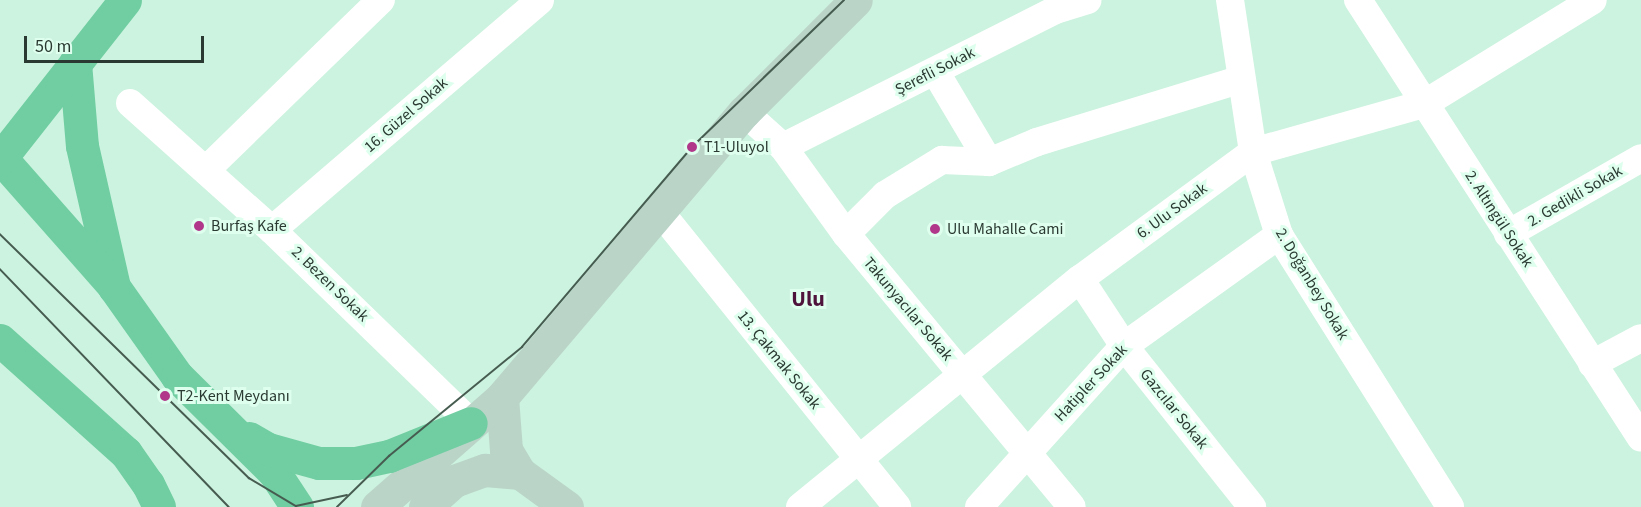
<!DOCTYPE html>
<html>
<head>
<meta charset="utf-8">
<style>
	body { margin:0 }
	#map { position:relative; width:1641px; height:507px; overflow:hidden; background:#ccf3df; font-family:"Source Sans 3",sans-serif }
	div>[style] { position:absolute }
	.street>* { height:28px; margin:-14px; padding:0 14px; transform-origin:14px; border-radius:14px; background:#fff }
	.secondary>* { height:33px; margin:-16.5px; padding:0 16.5px; transform-origin:16.5px; border-radius:16.5px; background:#bad4c8 }
	.highway>* { height:33px; margin:-16.5px; padding:0 16.5px; transform-origin:16.5px; border-radius:16.5px; background:#70cea2 }
	.tram>* { height:1.5px; margin:-0.75px; padding:0 0.75px; transform-origin:0.75px; border-radius:0.75px; background:#475c51 }
	.dots>* { width:16px; height:16px; translate:-50% -50%; box-sizing:border-box; border:3px solid #dfffee; border-radius:50% }
	span { translate:-50% -50%; white-space:nowrap; text-align:center; line-height:1.15; -webkit-text-stroke:6px #dfffee; paint-order:stroke }
	.street-label { font-size:16px; color:#2a3a32 }
	.poi-label { font-size:16px; color:#2a3a32 }
	.left { translate:0 -50%; text-align:left }
	.district-label { font-size:22px; color:#4e143c; font-weight:700 }
	.scale { position:absolute; left:24px; top:36px; width:180px; height:27px; box-sizing:border-box; border:3px solid #2a3a32; border-top:0; padding-left:8px; font-size:18px; line-height:21px; white-space:nowrap; color:#2a3a32; -webkit-text-stroke:4px #dfffee; paint-order:stroke }
</style>
</head>
<body>
<div id="map">
	<div class="street">
		<div style="left:1230px;top:0;width:154px;rotate:81.4deg"></div>
		<div style="left:1253px;top:152px;width:87px;rotate:72.6deg"></div>
		<div style="left:1279px;top:235px;width:321px;rotate:57.8deg"></div>
		<div style="left:1358px;top:0;width:521px;rotate:57.13deg"></div>
		<div style="left:935px;top:71px;width:106px;rotate:59.3deg"></div>
		<div style="left:130px;top:103px;width:191px;rotate:41.8deg"></div>
		<div style="left:272px;top:230px;width:277px;rotate:44.1deg"></div>
		<div style="left:744px;top:112px;width:52px;rotate:41.9deg"></div>
		<div style="left:783px;top:147px;width:107px;rotate:54.1deg"></div>
		<div style="left:846px;top:234px;width:354px;rotate:50.4deg"></div>
		<div style="left:783px;top:147px;width:305px;rotate:-26.7deg"></div>
		<div style="left:1055px;top:10px;width:34px;rotate:-17deg"></div>
		<div style="left:206px;top:170px;width:244px;rotate:-44.2deg"></div>
		<div style="left:661px;top:213px;width:377px;rotate:51.2deg"></div>
		<div style="left:272px;top:230px;width:353px;rotate:-40.6deg"></div>
		<div style="left:846px;top:234px;width:55px;rotate:-45deg"></div>
		<div style="left:885px;top:195px;width:67px;rotate:-31.6deg"></div>
		<div style="left:942px;top:160px;width:47px;rotate:2.4deg"></div>
		<div style="left:989px;top:162px;width:52px;rotate:-22.6deg"></div>
		<div style="left:1037px;top:142px;width:214px;rotate:-17.1deg"></div>
		<div style="left:1508px;top:234px;width:153px;rotate:-29.7deg"></div>
		<div style="left:1080px;top:279px;width:80px;rotate:56.7deg"></div>
		<div style="left:1124px;top:346px;width:206px;rotate:51.5deg"></div>
		<div style="left:1592px;top:364px;width:55px;rotate:-28deg"></div>
		<div style="left:800px;top:507px;width:361px;rotate:-39.2deg"></div>
		<div style="left:1080px;top:279px;width:215px;rotate:-36.3deg"></div>
		<div style="left:1253px;top:152px;width:178px;rotate:-15.7deg"></div>
		<div style="left:1424px;top:104px;width:198px;rotate:-31.6deg"></div>
		<div style="left:979px;top:507px;width:217px;rotate:-48deg"></div>
		<div style="left:1124px;top:346px;width:191px;rotate:-35.6deg"></div>
	</div>
	<div class="secondary">
		<div style="left:502px;top:397px;width:53px;rotate:85.7deg"></div>
		<div style="left:506px;top:450px;width:27px;rotate:59deg"></div>
		<div style="left:520px;top:473px;width:58px;rotate:35.9deg"></div>
		<div style="left:377px;top:507px;width:167px;rotate:-41.3deg"></div>
		<div style="left:502px;top:397px;width:374px;rotate:-49.7deg"></div>
		<div style="left:744px;top:112px;width:158px;rotate:-45deg"></div>
		<div style="left:425px;top:507px;width:39px;rotate:-42deg"></div>
		<div style="left:454px;top:481px;width:33px;rotate:-20deg"></div>
		<div style="left:485px;top:470px;width:35px;rotate:5deg"></div>
	</div>
	<div class="highway">
		<div style="left:75px;top:63px;width:83px;rotate:85.2deg"></div>
		<div style="left:82px;top:146px;width:145px;rotate:77.2deg"></div>
		<div style="left:114px;top:287px;width:109px;rotate:54.7deg"></div>
		<div style="left:177px;top:376px;width:136px;rotate:44.7deg"></div>
		<div style="left:274px;top:472px;width:42px;rotate:56.7deg"></div>
		<div style="left:0;top:157px;width:171px;rotate:48.6deg"></div>
		<div style="left:0;top:159px;width:202px;rotate:-51.8deg"></div>
		<div style="left:0;top:340px;width:169px;rotate:41.9deg"></div>
		<div style="left:126px;top:453px;width:38px;rotate:55deg"></div>
		<div style="left:148px;top:484px;width:25px;rotate:64deg"></div>
		<div style="left:249px;top:438px;width:22px;rotate:30deg"></div>
		<div style="left:268px;top:449px;width:53px;rotate:15.4deg"></div>
		<div style="left:319px;top:463px;width:37px"></div>
		<div style="left:356px;top:463px;width:34px;rotate:-12deg"></div>
		<div style="left:389px;top:456px;width:88px;rotate:-21.9deg"></div>
	</div>
	<div class="tram">
		<div style="left:0;top:234px;width:349px;rotate:44.4deg"></div>
		<div style="left:249px;top:478px;width:55px;rotate:30.8deg"></div>
		<div style="left:296px;top:506px;width:52px;rotate:-12.2deg"></div>
		<div style="left:0;top:269px;width:330px;rotate:46.1deg"></div>
		<div style="left:337px;top:507px;width:73px;rotate:-44.4deg"></div>
		<div style="left:389px;top:456px;width:172px;rotate:-39.3deg"></div>
		<div style="left:522px;top:347px;width:262px;rotate:-49.6deg"></div>
		<div style="left:692px;top:147px;width:211px;rotate:-44deg"></div>
	</div>
	<div class="dots">
		<div style="left:692px;top:147px;background:#b0378a"></div>
		<div style="left:199px;top:226px;background:#b0378a"></div>
		<div style="left:935px;top:229px;background:#b0378a"></div>
		<div style="left:165px;top:396px;background:#b0378a"></div>
	</div>
	<div class="street-label">
		<span style="left:935px;top:71px;rotate:-27deg">Şerefli Sokak</span>
		<span style="left:406px;top:115px;rotate:-41deg">16. Güzel Sokak</span>
		<span style="left:1575px;top:196px;rotate:-30deg">2. Gedikli Sokak</span>
		<span style="left:1172px;top:211px;rotate:-36deg">6. Ulu Sokak</span>
		<span style="left:1499px;top:219px;rotate:57deg">2. Altıngül Sokak</span>
		<span style="left:330px;top:284px;rotate:44deg">2. Bezen Sokak</span>
		<span style="left:1312px;top:284px;rotate:59deg">2. Doğanbey Sokak</span>
		<span style="left:908px;top:309px;rotate:50deg">Takunyacılar Sokak</span>
		<span style="left:779px;top:360px;rotate:51deg">13. Çakmak Sokak</span>
		<span style="left:1091px;top:383px;rotate:-47deg">Hatipler Sokak</span>
		<span style="left:1174px;top:409px;rotate:51deg">Gazcılar Sokak</span>
	</div>
	<div class="poi-label">
		<span class="left" style="left:704px;top:147px">T1-Uluyol</span>
		<span class="left" style="left:211px;top:226px">Burfaş Kafe</span>
		<span class="left" style="left:947px;top:229px">Ulu Mahalle Cami</span>
		<span class="left" style="left:177px;top:396px">T2-Kent Meydanı</span>
	</div>
	<div class="district-label">
		<span style="left:808px;top:300px">Ulu</span>
	</div>
	<div class="scale">50 m</div>
</div>
</body>
</html>
